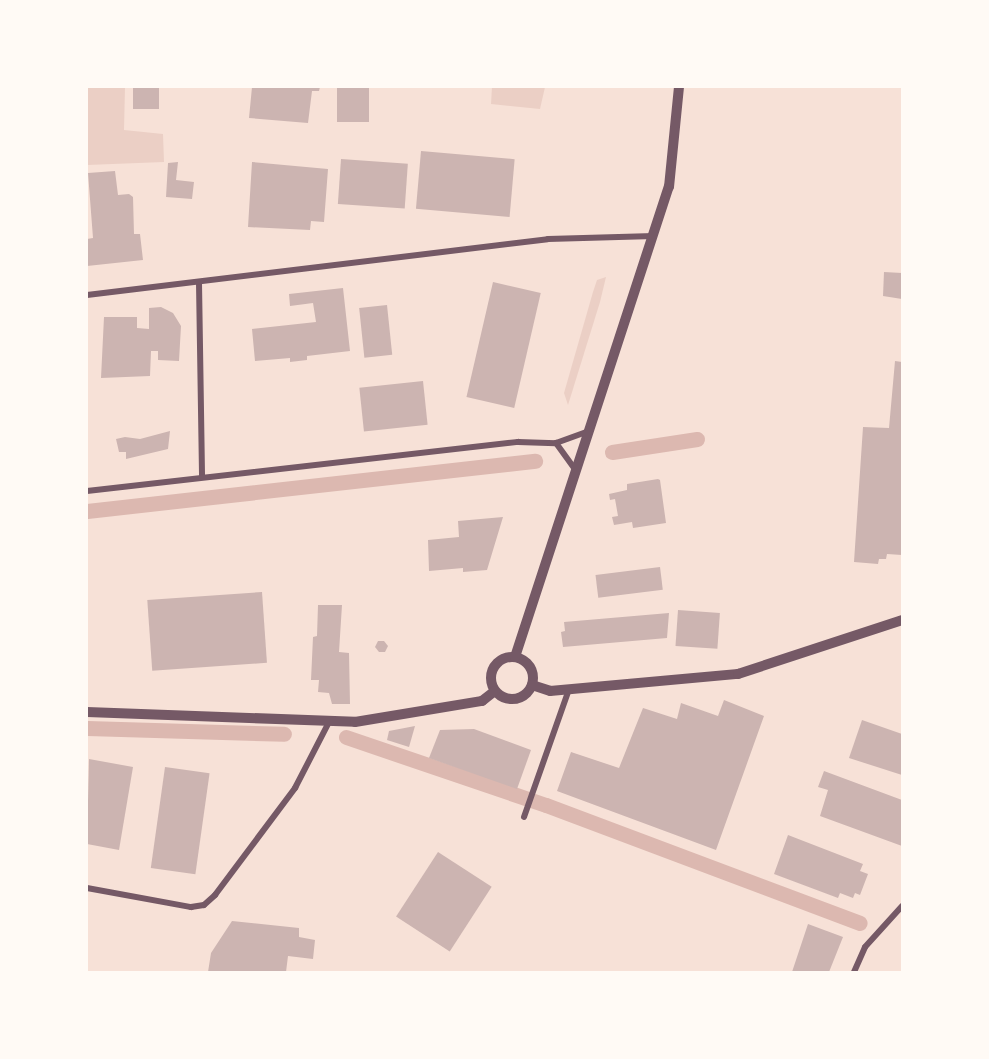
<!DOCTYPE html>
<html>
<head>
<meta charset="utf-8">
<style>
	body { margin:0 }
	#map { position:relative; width:989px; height:1059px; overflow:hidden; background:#f7e1d7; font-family:"IBM Plex Sans",sans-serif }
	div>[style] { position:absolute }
	.green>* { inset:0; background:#ebcfc5 }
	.canal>* { height:15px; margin:-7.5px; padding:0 7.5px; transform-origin:7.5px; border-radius:7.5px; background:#dcb8b0 }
	.building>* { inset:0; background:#ccb4b1; transform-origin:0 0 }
	.minor>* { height:6px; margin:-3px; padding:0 3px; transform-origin:3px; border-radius:3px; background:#755966 }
	.tertiary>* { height:10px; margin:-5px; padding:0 5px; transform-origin:5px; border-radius:5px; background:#755966 }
	.tertiary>.ring { margin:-5px; padding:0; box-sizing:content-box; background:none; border:10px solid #755966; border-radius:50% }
	span { translate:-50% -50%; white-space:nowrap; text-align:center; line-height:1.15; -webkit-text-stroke:5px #fffaf5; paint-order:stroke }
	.frame { position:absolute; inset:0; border:88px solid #fffaf5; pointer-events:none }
</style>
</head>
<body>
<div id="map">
	<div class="green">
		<div style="clip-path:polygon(87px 87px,125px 87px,124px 130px,163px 134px,164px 162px,87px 165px)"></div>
		<div style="clip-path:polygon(492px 87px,545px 87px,540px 109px,491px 104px)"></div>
		<div style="clip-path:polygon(606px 277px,600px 302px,568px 405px,564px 393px,593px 292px,597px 280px)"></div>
	</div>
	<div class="canal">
		<div style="left:612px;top:452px;width:86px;rotate:-8.7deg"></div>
		<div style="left:87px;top:511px;width:451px;rotate:-6.4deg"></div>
		<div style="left:87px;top:728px;width:197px;rotate:1.7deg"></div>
		<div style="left:346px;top:737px;width:211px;rotate:18.8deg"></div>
		<div style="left:546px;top:805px;width:335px;rotate:20.6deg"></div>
	</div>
	<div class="building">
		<div style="left:133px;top:87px;width:26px;height:22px"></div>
		<div style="clip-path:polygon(252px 87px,320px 87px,319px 91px,312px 91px,308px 123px,249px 118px)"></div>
		<div style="left:337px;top:87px;width:32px;height:35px"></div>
		<div style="left:421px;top:151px;width:94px;height:58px;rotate:5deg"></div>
		<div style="left:341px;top:159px;width:67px;height:45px;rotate:4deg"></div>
		<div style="clip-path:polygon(178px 162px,176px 180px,194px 182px,192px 199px,166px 197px,168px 163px)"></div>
		<div style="clip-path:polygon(252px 162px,328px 169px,324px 222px,311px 221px,310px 230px,248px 227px)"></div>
		<div style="clip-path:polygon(115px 171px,118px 195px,129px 194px,133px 197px,134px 234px,140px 234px,143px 260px,87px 266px,87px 239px,93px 238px,88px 173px)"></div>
		<div style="clip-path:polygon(884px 272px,902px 273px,902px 299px,883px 296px)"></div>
		<div style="left:493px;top:282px;width:49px;height:118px;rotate:13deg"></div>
		<div style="clip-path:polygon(343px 288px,350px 351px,307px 356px,307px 360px,290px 362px,290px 358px,255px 361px,252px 329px,316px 322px,313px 303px,290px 306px,289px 294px)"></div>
		<div style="left:387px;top:305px;width:50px;height:28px;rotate:84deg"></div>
		<div style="clip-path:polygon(161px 307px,173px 313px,181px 326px,179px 361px,158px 360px,158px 351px,151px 351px,150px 376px,101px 378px,104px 317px,137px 317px,137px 328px,149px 329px,149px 308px)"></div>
		<div style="clip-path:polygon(895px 361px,902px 362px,902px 555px,887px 554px,886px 559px,879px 559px,878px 564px,854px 562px,863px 427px,889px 428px)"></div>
		<div style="left:423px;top:381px;width:44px;height:64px;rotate:84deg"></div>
		<div style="clip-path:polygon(170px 431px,168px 449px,126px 459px,126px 452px,119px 452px,116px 439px,125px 437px,140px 439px)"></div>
		<div style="clip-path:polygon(658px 479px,660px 480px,666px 523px,633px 528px,632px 522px,614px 525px,612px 517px,618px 516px,615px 499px,610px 500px,609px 494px,627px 490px,627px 484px)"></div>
		<div style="clip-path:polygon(503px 517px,487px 570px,463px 572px,463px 568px,429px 571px,428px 540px,459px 537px,458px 521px)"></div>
		<div style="left:660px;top:567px;width:23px;height:65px;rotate:83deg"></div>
		<div style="left:262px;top:592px;width:71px;height:115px;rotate:86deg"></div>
		<div style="clip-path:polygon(318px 605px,342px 605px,339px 652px,349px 653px,350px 704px,332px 704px,329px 693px,318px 692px,319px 680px,311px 680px,313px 637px,317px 636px)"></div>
		<div style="left:678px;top:610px;width:42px;height:36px;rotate:4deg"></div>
		<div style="clip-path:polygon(669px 613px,667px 638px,563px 647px,561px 632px,565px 631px,564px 622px)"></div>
		<div style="clip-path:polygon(378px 641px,384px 641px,388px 646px,385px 652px,379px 652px,375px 647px)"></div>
		<div style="clip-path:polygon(724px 700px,764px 716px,716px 850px,557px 791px,571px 752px,619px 768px,643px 708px,677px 719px,681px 703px,718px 716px)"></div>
		<div style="clip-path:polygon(862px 720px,902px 734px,902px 775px,849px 758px)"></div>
		<div style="clip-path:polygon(415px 726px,409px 747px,387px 740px,389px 731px)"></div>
		<div style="clip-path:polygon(474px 729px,531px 750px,517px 789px,429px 758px,440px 730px)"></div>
		<div style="clip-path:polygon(89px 759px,133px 767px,119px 850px,87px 844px)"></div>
		<div style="left:165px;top:767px;width:45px;height:102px;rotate:8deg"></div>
		<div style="clip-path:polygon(824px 771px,902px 800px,902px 846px,820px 816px,828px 790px,818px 787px)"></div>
		<div style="clip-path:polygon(788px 835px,863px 864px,860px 871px,868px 874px,860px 895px,855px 893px,853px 898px,840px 893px,838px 898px,774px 874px)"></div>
		<div style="left:438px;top:852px;width:64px;height:77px;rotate:33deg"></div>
		<div style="clip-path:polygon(232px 921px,299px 928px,299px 937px,315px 940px,313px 959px,288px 956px,286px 972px,208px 972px,211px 953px)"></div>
		<div style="clip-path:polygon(808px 924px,843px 937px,829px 972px,792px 972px)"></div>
	</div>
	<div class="minor">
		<div style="left:199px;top:283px;width:194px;rotate:89.1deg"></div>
		<div style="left:87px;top:295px;width:464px;rotate:-6.9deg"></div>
		<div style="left:548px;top:239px;width:106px;rotate:-1.6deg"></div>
		<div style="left:556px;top:443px;width:32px;rotate:54deg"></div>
		<div style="left:87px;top:491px;width:434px;rotate:-6.5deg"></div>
		<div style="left:518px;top:442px;width:38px;rotate:2deg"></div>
		<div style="left:556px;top:443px;width:33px;rotate:-20deg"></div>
		<div style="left:524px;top:817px;width:136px;rotate:-70.6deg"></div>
		<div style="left:87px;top:888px;width:106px;rotate:10.4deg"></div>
		<div style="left:191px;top:907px;width:13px;rotate:-9deg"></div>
		<div style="left:204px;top:905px;width:15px;rotate:-42deg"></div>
		<div style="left:215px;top:895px;width:134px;rotate:-53.2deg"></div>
		<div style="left:295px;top:788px;width:74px;rotate:-62.7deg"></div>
		<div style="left:854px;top:972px;width:27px;rotate:-66deg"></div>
		<div style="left:865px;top:947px;width:55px;rotate:-47.9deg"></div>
	</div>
	<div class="tertiary">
		<div class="ring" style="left:491px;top:657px;width:32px;height:32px"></div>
		<div style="left:515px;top:657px;width:495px;rotate:-71.9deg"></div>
		<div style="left:669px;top:187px;width:100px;rotate:-84.3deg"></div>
		<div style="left:532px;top:685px;width:19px;rotate:18deg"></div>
		<div style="left:550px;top:691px;width:189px;rotate:-5.2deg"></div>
		<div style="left:738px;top:674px;width:173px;rotate:-18.2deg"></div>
		<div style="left:87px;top:712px;width:268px;rotate:2.1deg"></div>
		<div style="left:355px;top:722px;width:129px;rotate:-9.4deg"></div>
		<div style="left:482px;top:701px;width:16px;rotate:-38deg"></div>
	</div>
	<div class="frame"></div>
</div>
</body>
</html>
